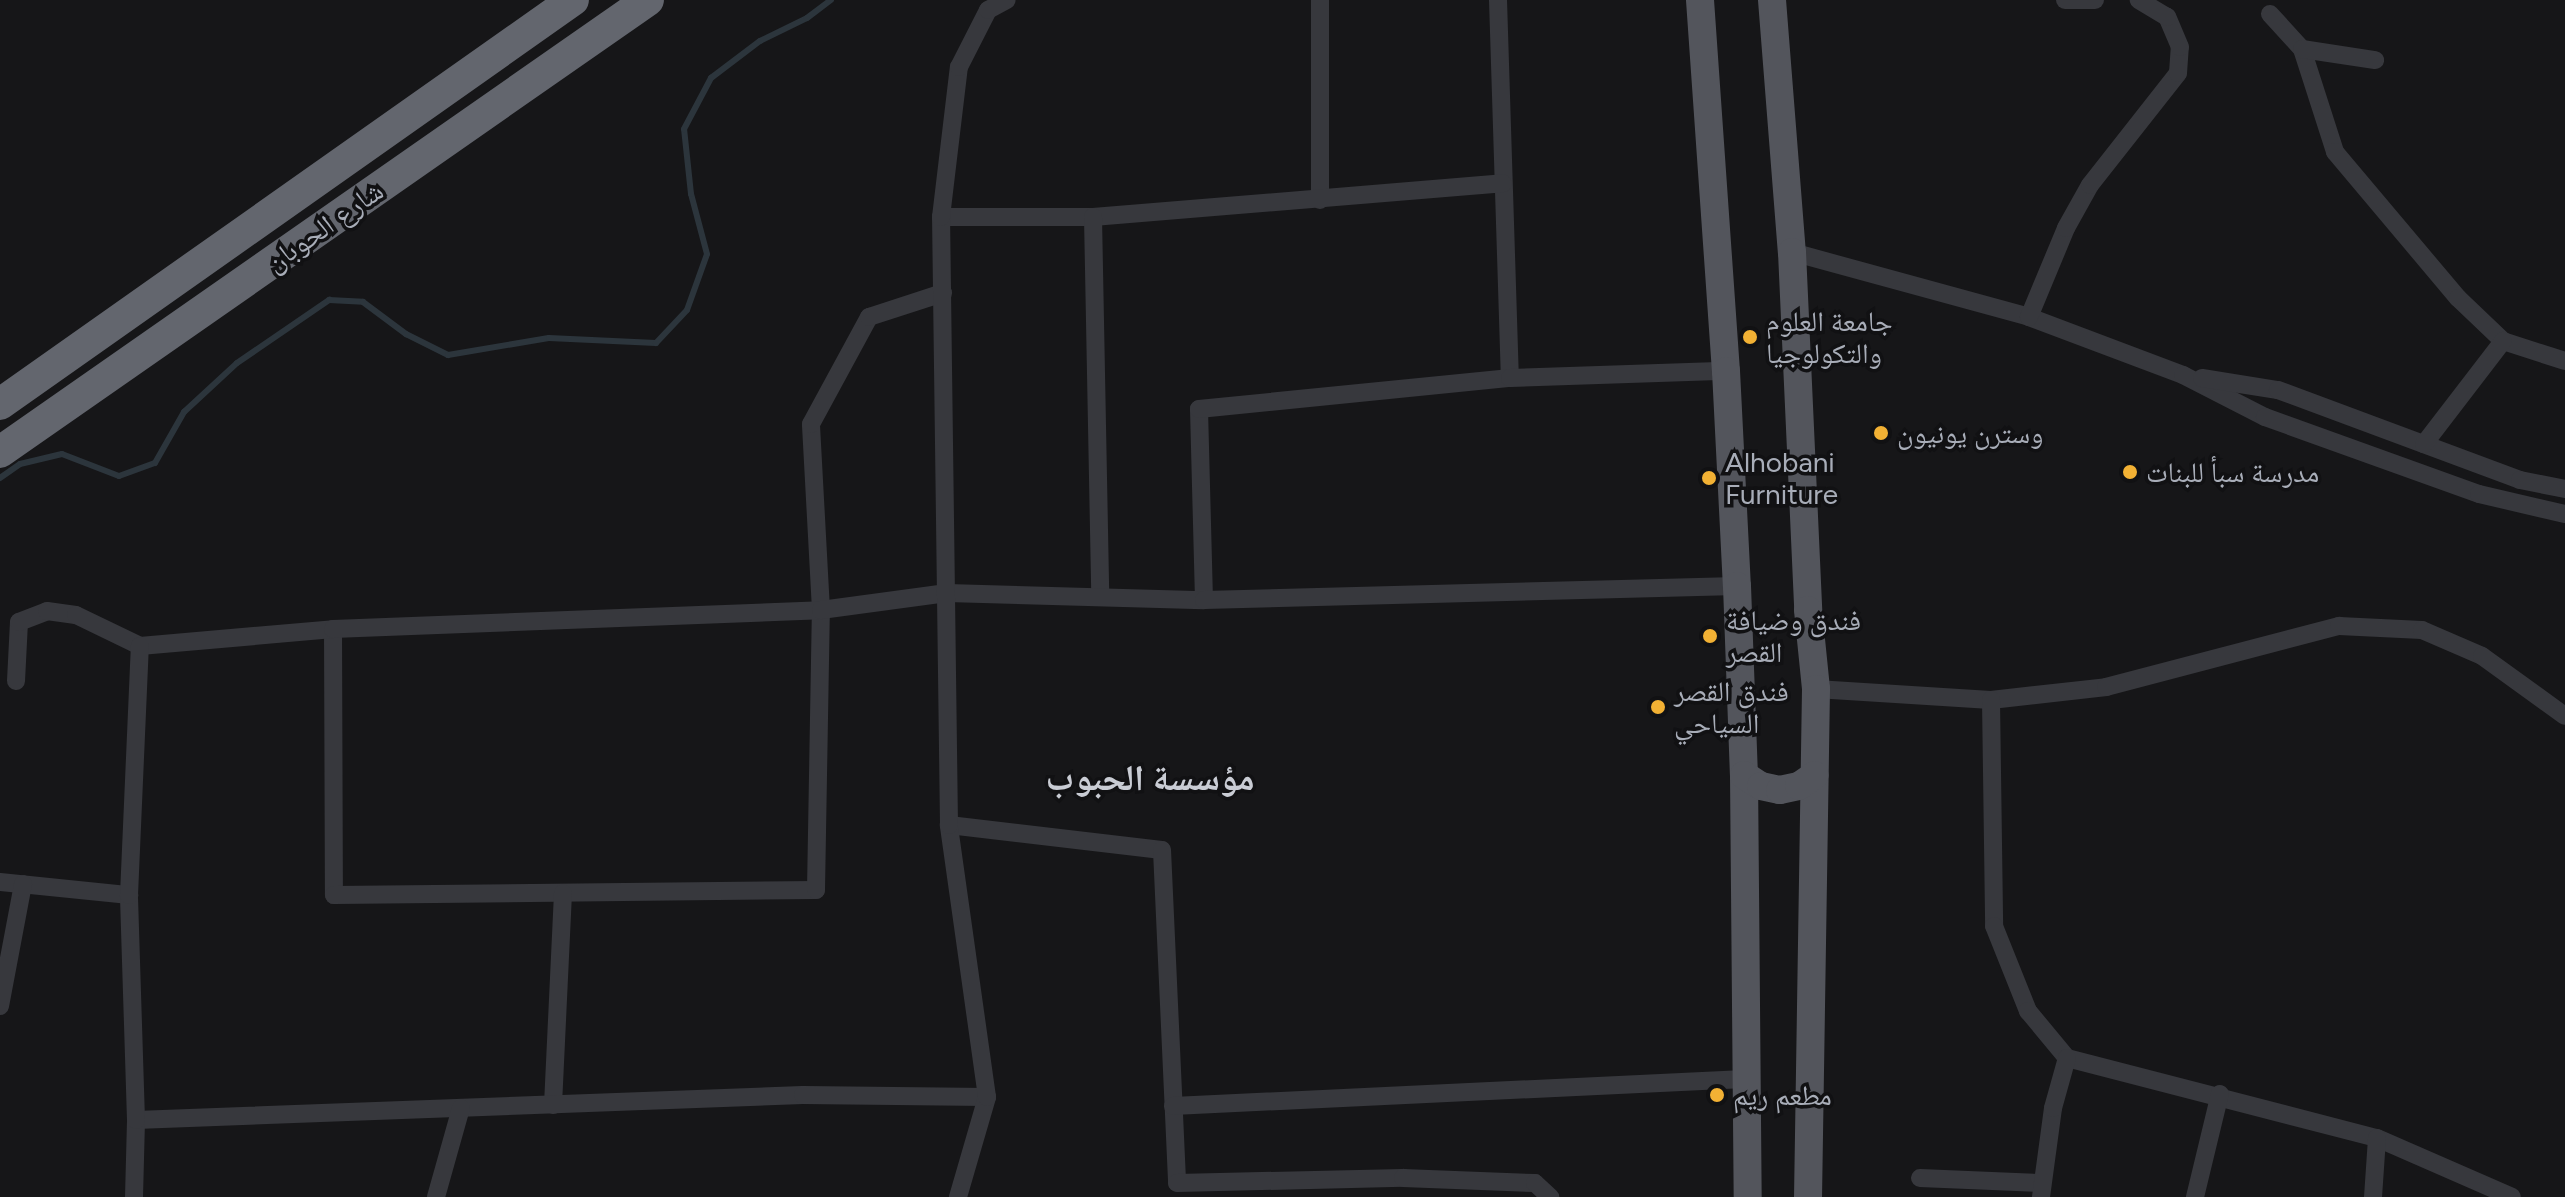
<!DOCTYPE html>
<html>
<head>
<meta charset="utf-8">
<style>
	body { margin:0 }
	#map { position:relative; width:2565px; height:1197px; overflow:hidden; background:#161618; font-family:Figtree,"Noto Naskh Arabic",sans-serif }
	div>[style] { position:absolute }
	.stream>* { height:6px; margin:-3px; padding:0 3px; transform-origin:3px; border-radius:3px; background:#2c353c }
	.street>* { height:18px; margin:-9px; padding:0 9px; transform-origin:9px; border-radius:9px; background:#37383d }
	.primary>* { height:28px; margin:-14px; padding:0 14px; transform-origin:14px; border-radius:14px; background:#53555c }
	.highway>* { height:32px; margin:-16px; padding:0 16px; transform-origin:16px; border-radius:16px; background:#63666e }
	.dots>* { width:22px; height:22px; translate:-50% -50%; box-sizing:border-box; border:4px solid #111113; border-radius:50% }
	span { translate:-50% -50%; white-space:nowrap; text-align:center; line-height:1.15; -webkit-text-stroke:7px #111113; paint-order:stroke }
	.street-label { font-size:28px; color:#a8adb8 }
	.poi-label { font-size:28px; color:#a8adb8 }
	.left { translate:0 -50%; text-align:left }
	.district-label { font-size:36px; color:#c9ccd4; font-weight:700 }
</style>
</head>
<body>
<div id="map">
	<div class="stream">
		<div style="left:0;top:478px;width:24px;rotate:-35deg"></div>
		<div style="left:20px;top:464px;width:43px;rotate:-13.4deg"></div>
		<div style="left:62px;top:454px;width:61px;rotate:21.1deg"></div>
		<div style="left:119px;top:476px;width:38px;rotate:-20deg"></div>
		<div style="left:155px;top:463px;width:59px;rotate:-60.4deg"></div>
		<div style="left:184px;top:412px;width:72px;rotate:-42.8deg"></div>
		<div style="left:237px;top:363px;width:112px;rotate:-34.4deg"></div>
		<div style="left:329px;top:300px;width:34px;rotate:3deg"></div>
		<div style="left:363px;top:302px;width:54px;rotate:36.7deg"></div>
		<div style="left:406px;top:334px;width:47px;rotate:26.6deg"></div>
		<div style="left:448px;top:355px;width:102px;rotate:-9.6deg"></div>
		<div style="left:549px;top:338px;width:107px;rotate:2.7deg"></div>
		<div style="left:656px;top:343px;width:45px;rotate:-46.8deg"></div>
		<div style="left:687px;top:310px;width:59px;rotate:-70.3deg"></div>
		<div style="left:707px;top:254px;width:62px;rotate:-104.9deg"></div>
		<div style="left:691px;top:194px;width:65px;rotate:-96.1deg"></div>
		<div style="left:684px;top:129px;width:58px;rotate:-62.1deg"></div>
		<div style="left:711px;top:78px;width:61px;rotate:-37.1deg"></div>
		<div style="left:760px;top:41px;width:52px;rotate:-26.1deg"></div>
		<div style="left:807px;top:18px;width:30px;rotate:-37deg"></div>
	</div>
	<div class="street">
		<div style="left:1320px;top:0;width:200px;rotate:90deg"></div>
		<div style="left:1498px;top:0;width:378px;rotate:88.2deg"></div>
		<div style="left:2065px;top:0;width:30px"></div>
		<div style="left:2270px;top:14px;width:47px;rotate:47.6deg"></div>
		<div style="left:2302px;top:49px;width:108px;rotate:72.2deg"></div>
		<div style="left:2335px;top:152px;width:191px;rotate:49.9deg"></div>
		<div style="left:2458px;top:298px;width:62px;rotate:43.7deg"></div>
		<div style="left:2503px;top:341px;width:65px;rotate:17.9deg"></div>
		<div style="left:2302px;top:49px;width:74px;rotate:8.6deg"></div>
		<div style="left:941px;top:217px;width:152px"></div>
		<div style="left:1093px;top:217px;width:411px;rotate:-4.7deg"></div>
		<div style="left:1093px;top:217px;width:377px;rotate:88.9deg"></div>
		<div style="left:1792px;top:252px;width:246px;rotate:15.3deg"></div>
		<div style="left:2029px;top:317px;width:165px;rotate:20.6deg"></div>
		<div style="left:2183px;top:375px;width:92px;rotate:27.1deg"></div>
		<div style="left:2265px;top:417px;width:227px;rotate:19.8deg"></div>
		<div style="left:2479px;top:494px;width:88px;rotate:13.1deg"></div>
		<div style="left:2029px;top:317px;width:96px;rotate:-67.4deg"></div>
		<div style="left:2066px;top:228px;width:49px;rotate:-60.8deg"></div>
		<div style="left:2090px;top:185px;width:142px;rotate:-51.8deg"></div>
		<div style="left:2178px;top:73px;width:26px;rotate:-86deg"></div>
		<div style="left:2180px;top:47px;width:33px;rotate:-113deg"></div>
		<div style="left:2167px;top:17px;width:33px;rotate:-149deg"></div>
		<div style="left:2202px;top:378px;width:77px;rotate:9deg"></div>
		<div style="left:2278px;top:390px;width:258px;rotate:20.4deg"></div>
		<div style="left:2520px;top:480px;width:46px;rotate:11.3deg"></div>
		<div style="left:2424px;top:444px;width:130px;rotate:-52.5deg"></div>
		<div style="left:1204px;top:600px;width:191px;rotate:-91.5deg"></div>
		<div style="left:1199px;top:409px;width:313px;rotate:-5.7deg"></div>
		<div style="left:1510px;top:378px;width:216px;rotate:-1.9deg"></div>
		<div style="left:333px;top:629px;width:266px;rotate:89.8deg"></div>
		<div style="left:334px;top:895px;width:482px;rotate:-0.6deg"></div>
		<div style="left:816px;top:890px;width:280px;rotate:-89deg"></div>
		<div style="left:821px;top:610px;width:186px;rotate:-93.1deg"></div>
		<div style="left:811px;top:424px;width:122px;rotate:-61.5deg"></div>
		<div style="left:869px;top:317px;width:78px;rotate:-18deg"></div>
		<div style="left:16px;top:681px;width:59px;rotate:-87.1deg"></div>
		<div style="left:19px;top:622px;width:30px;rotate:-21deg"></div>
		<div style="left:47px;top:611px;width:29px;rotate:8deg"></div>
		<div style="left:76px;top:615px;width:71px;rotate:25.8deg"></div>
		<div style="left:140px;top:646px;width:194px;rotate:-5deg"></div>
		<div style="left:333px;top:629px;width:488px;rotate:-2.2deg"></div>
		<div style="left:821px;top:610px;width:127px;rotate:-7.7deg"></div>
		<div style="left:947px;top:593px;width:257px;rotate:1.6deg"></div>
		<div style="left:1204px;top:600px;width:533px;rotate:-1.5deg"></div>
		<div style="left:1816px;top:689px;width:175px;rotate:3.6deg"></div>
		<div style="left:1991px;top:700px;width:116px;rotate:-6.4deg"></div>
		<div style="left:2106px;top:687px;width:241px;rotate:-14.7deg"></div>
		<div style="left:2339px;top:626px;width:83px;rotate:2.8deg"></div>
		<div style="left:2422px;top:630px;width:65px;rotate:23.4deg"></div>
		<div style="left:2482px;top:656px;width:102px;rotate:35.9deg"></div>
		<div style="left:1991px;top:700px;width:226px;rotate:89.2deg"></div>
		<div style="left:1994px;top:926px;width:92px;rotate:68.2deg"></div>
		<div style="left:2028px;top:1011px;width:61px;rotate:50.3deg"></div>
		<div style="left:2067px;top:1058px;width:320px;rotate:14.5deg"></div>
		<div style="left:2377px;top:1138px;width:147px;rotate:23.6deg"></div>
		<div style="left:949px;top:825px;width:214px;rotate:6.7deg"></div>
		<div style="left:1162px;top:850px;width:333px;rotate:87.4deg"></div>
		<div style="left:1177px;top:1183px;width:226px;rotate:-1.3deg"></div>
		<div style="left:1403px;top:1178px;width:132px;rotate:2.2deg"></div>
		<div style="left:1535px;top:1183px;width:21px;rotate:43deg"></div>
		<div style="left:0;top:882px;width:130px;rotate:5.8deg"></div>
		<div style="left:0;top:1006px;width:124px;rotate:-79.3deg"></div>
		<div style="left:553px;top:1105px;width:212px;rotate:-87.3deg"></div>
		<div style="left:1173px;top:1106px;width:572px;rotate:-2.71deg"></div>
		<div style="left:136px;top:1120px;width:667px;rotate:-2.15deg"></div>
		<div style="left:803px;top:1095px;width:184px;rotate:0.6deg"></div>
		<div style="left:1920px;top:1178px;width:121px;rotate:2.4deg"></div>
		<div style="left:134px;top:1197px;width:77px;rotate:-88.5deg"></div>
		<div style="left:136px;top:1120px;width:225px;rotate:-91.8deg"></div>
		<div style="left:129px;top:895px;width:249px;rotate:-87.5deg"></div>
		<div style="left:436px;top:1197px;width:92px;rotate:-74.3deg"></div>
		<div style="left:958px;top:1197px;width:104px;rotate:-73.8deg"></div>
		<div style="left:987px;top:1097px;width:275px;rotate:-98deg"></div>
		<div style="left:949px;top:825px;width:608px;rotate:-90.75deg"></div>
		<div style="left:941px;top:217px;width:151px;rotate:-83.2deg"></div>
		<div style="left:959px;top:67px;width:64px;rotate:-63deg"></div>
		<div style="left:988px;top:10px;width:21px;rotate:-28deg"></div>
		<div style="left:2041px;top:1197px;width:90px;rotate:-82.3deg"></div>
		<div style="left:2053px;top:1108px;width:52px;rotate:-74.4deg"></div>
		<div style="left:2195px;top:1197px;width:106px;rotate:-76.4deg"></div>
		<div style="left:2373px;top:1197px;width:59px;rotate:-86.1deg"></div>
	</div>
	<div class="primary">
		<div style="left:1700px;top:0;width:372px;rotate:86deg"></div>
		<div style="left:1726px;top:371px;width:215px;rotate:87.1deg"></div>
		<div style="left:1737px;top:586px;width:189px;rotate:87.9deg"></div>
		<div style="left:1744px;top:775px;width:422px;rotate:89.5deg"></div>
		<div style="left:1772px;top:0;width:253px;rotate:85.5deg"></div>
		<div style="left:1792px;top:252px;width:358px;rotate:87.4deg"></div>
		<div style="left:1808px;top:610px;width:79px;rotate:84.2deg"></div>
		<div style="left:1816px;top:689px;width:508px;rotate:90.9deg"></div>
		<div style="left:1744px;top:775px;width:20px;rotate:33deg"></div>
		<div style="left:1761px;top:786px;width:19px;rotate:12deg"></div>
		<div style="left:1780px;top:790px;width:19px;rotate:-12deg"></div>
		<div style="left:1799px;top:786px;width:19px;rotate:-35deg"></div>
	</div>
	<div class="highway">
		<div style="left:0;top:404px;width:701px;rotate:-35.19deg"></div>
		<div style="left:0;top:452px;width:790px;rotate:-34.9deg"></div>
	</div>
	<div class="dots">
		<div style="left:1750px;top:337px;background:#f2b134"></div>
		<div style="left:1881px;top:433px;background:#f2b134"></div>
		<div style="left:2130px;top:472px;background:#f2b134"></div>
		<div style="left:1709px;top:478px;background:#f2b134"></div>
		<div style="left:1710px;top:636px;background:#f2b134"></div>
		<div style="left:1658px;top:707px;background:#f2b134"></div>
		<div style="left:1717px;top:1095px;background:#f2b134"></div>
	</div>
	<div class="street-label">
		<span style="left:324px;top:226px;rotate:-35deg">شارع الحوبان</span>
	</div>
	<div class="poi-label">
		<span class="left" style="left:1766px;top:337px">جامعة العلوم<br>والتكولوجيا</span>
		<span class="left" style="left:1897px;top:433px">وسترن يونيون</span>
		<span class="left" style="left:1725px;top:478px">Alhobani<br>Furniture</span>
		<span class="left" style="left:2146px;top:472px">مدرسة سبأ للبنات</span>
		<span class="left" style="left:1726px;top:636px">فندق وضيافة<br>القصر</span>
		<span class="left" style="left:1674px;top:707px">فندق القصر<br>السياحي</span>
		<span class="left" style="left:1733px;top:1095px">مطعم ريم</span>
	</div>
	<div class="district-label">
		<span style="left:1150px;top:778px">مؤسسة الحبوب</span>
	</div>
</div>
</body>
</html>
